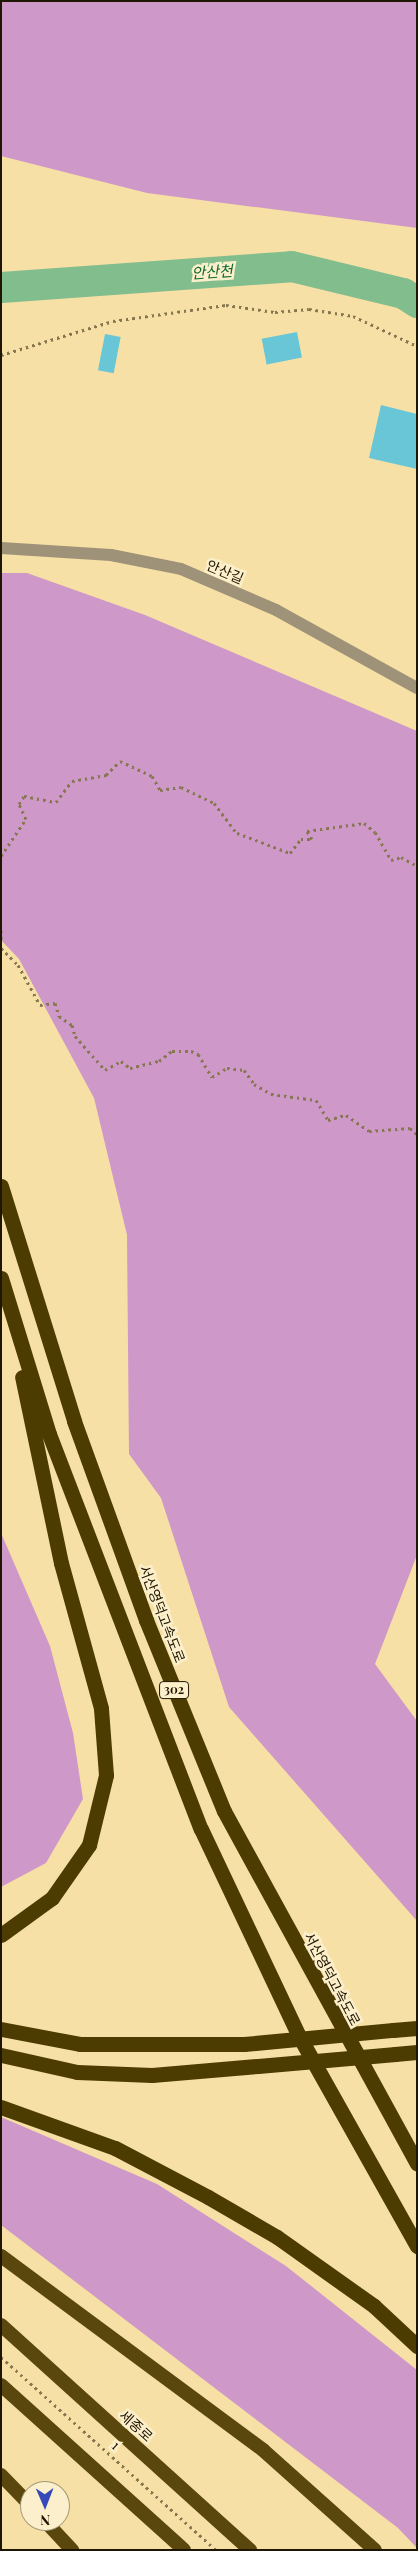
<!DOCTYPE html>
<html>
<head>
<meta charset="utf-8">
<style>
	body { margin:0 }
	#map { position:relative; width:418px; height:2551px; overflow:hidden; background:#f7e0a5; font-family:"Playfair Display","Noto Sans KR",serif }
	div>[style] { position:absolute }
	.forest>* { inset:0; background:#ce98c9 }
	.river>* { height:31px; margin:-15.5px; padding:0 15.5px; transform-origin:15.5px; border-radius:15.5px; background:#82bd8e }
	.building>* { inset:0; background:#69c6d6; transform-origin:0 0 }
	.path>* { height:3px; margin-top:-1.5px; transform-origin:0; background:repeating-linear-gradient(90deg,#867750 0 2.5px,transparent 0 6.5px) }
	.tertiary>* { height:12px; margin:-6px; padding:0 6px; transform-origin:6px; border-radius:6px; background:#9e9378 }
	.trunk>* { height:14px; margin:-7px; padding:0 7px; transform-origin:7px; border-radius:7px; background:#59470e }
	.motorway>* { height:15px; margin:-7.5px; padding:0 7.5px; transform-origin:7.5px; border-radius:7.5px; background:#4d3c02 }
	.motorway-bridge>* { height:15px; margin:-7.5px; padding:0 7.5px; transform-origin:7.5px; border-radius:7.5px; background:#4d3c02 }
	span { translate:-50% -50%; white-space:nowrap; text-align:center; line-height:1.15; -webkit-text-stroke:5px #fcefcb; paint-order:stroke }
	.shield-label span { padding:1px 4px; background:#fcefcb; border:1px solid; border-radius:4px; -webkit-text-stroke-width:0 }
	.shield-label { font-size:12px; color:#1f1601; font-weight:700 }
	.street-label { font-size:14px; color:#1f1601 }
	.water-label { font-size:15px; color:#0c6a30; font-style:italic }
	.frame { position:absolute; inset:0; border:2px solid #1f1601; pointer-events:none }
	.north { position:absolute; left:20px; top:2481px; width:50px; height:50px; box-sizing:border-box; background:#fcefcb; border:1px solid #a4987a; border-radius:50%; rotate:179deg; font-size:14px; font-weight:700; line-height:20px; text-align:center; color:#1f1601 }
	.north::after { content:''; display:block; margin:auto; width:18px; height:22px; background:#3549bb; clip-path:polygon(50% 0,100% 100%,50% 72%,0 100%) }
</style>
</head>
<body>
<div id="map">
	<div class="forest">
		<div style="clip-path:polygon(1px 1px,417px 1px,417px 228px,147px 193px,1px 156px)"></div>
		<div style="clip-path:polygon(1px 573px,27px 573px,145px 615px,417px 731px,417px 1555px,375px 1664px,417px 1721px,417px 1921px,229px 1707px,161px 1498px,129px 1454px,127px 1235px,94px 1098px,19px 959px,1px 940px)"></div>
		<div style="clip-path:polygon(1px 1533px,50px 1646px,73px 1733px,83px 1799px,46px 1863px,1px 1887px)"></div>
		<div style="clip-path:polygon(1px 2117px,157px 2184px,286px 2266px,417px 2370px,417px 2548px,398px 2528px,1px 2225px)"></div>
	</div>
	<div class="river">
		<div style="left:1px;top:287px;width:291px;rotate:-4.1deg"></div>
		<div style="left:291px;top:266px;width:115px;rotate:13.6deg"></div>
		<div style="left:403px;top:293px;width:17px;rotate:33deg"></div>
	</div>
	<div class="building">
		<div style="left:297px;top:332px;width:26px;height:36px;rotate:79deg"></div>
		<div style="left:105px;top:334px;width:16px;height:37px;rotate:11deg"></div>
		<div style="clip-path:polygon(381px 405px,417px 414px,417px 469px,369px 458px)"></div>
	</div>
	<div class="path">
		<div style="left:1px;top:355px;width:117px;rotate:-16.9deg"></div>
		<div style="left:113px;top:321px;width:114px;rotate:-8.1deg"></div>
		<div style="left:226px;top:305px;width:49px;rotate:8.1deg"></div>
		<div style="left:275px;top:312px;width:34px;rotate:-5deg"></div>
		<div style="left:309px;top:309px;width:45px;rotate:9deg"></div>
		<div style="left:353px;top:316px;width:71px;rotate:25.1deg"></div>
		<div style="left:1px;top:856px;width:45px;rotate:-56deg"></div>
		<div style="left:26px;top:819px;width:17px;rotate:-115deg"></div>
		<div style="left:19px;top:804px;width:9px;rotate:-58deg"></div>
		<div style="left:24px;top:796px;width:33px;rotate:11deg"></div>
		<div style="left:56px;top:802px;width:26px;rotate:-53deg"></div>
		<div style="left:72px;top:781px;width:35px;rotate:-10deg"></div>
		<div style="left:106px;top:775px;width:20px;rotate:-45deg"></div>
		<div style="left:120px;top:761px;width:35px;rotate:25deg"></div>
		<div style="left:152px;top:776px;width:16px;rotate:60deg"></div>
		<div style="left:160px;top:790px;width:21px;rotate:-8deg"></div>
		<div style="left:181px;top:787px;width:37px;rotate:26deg"></div>
		<div style="left:214px;top:803px;width:38px;rotate:53deg"></div>
		<div style="left:237px;top:833px;width:57px;rotate:20.7deg"></div>
		<div style="left:290px;top:853px;width:18px;rotate:-52deg"></div>
		<div style="left:301px;top:839px;width:11px"></div>
		<div style="left:312px;top:839px;width:9px;rotate:-122deg"></div>
		<div style="left:307px;top:831px;width:58px;rotate:-8deg"></div>
		<div style="left:364px;top:823px;width:14px;rotate:39deg"></div>
		<div style="left:375px;top:832px;width:32px;rotate:60deg"></div>
		<div style="left:391px;top:860px;width:10px;rotate:-17deg"></div>
		<div style="left:401px;top:857px;width:18px;rotate:29deg"></div>
		<div style="left:1px;top:930px;width:10px;rotate:90deg"></div>
		<div style="left:1px;top:948px;width:24px;rotate:45deg"></div>
		<div style="left:18px;top:965px;width:46px;rotate:61.2deg"></div>
		<div style="left:40px;top:1005px;width:15px;rotate:-8deg"></div>
		<div style="left:55px;top:1003px;width:14px;rotate:73deg"></div>
		<div style="left:59px;top:1016px;width:16px;rotate:35deg"></div>
		<div style="left:72px;top:1025px;width:11px;rotate:75deg"></div>
		<div style="left:75px;top:1036px;width:45px;rotate:48.6deg"></div>
		<div style="left:105px;top:1070px;width:18px;rotate:-29deg"></div>
		<div style="left:121px;top:1061px;width:11px;rotate:38deg"></div>
		<div style="left:130px;top:1068px;width:30px;rotate:-14deg"></div>
		<div style="left:159px;top:1061px;width:16px;rotate:-38deg"></div>
		<div style="left:172px;top:1051px;width:19px"></div>
		<div style="left:191px;top:1051px;width:8px;rotate:23deg"></div>
		<div style="left:198px;top:1054px;width:27px;rotate:59deg"></div>
		<div style="left:212px;top:1077px;width:17px;rotate:-31deg"></div>
		<div style="left:227px;top:1068px;width:17px;rotate:7deg"></div>
		<div style="left:244px;top:1070px;width:17px;rotate:54deg"></div>
		<div style="left:254px;top:1084px;width:20px;rotate:30deg"></div>
		<div style="left:271px;top:1094px;width:45px;rotate:7.6deg"></div>
		<div style="left:316px;top:1100px;width:23px;rotate:59deg"></div>
		<div style="left:328px;top:1120px;width:19px;rotate:-16deg"></div>
		<div style="left:346px;top:1115px;width:28px;rotate:35deg"></div>
		<div style="left:369px;top:1131px;width:41px;rotate:-4.2deg"></div>
		<div style="left:410px;top:1128px;width:9px;rotate:41deg"></div>
		<div style="left:1px;top:2357px;width:289px;rotate:41.9deg"></div>
	</div>
	<div class="tertiary">
		<div style="left:1px;top:548px;width:110px;rotate:3.6deg"></div>
		<div style="left:111px;top:555px;width:71px;rotate:11.3deg"></div>
		<div style="left:181px;top:569px;width:103px;rotate:23.3deg"></div>
		<div style="left:276px;top:610px;width:161px;rotate:29deg"></div>
	</div>
	<div class="trunk">
		<div style="left:1px;top:2256px;width:326px;rotate:36.5deg"></div>
		<div style="left:263px;top:2450px;width:150px;rotate:41.8deg"></div>
		<div style="left:1px;top:2325px;width:336px;rotate:42.1deg"></div>
		<div style="left:1px;top:2385px;width:246px;rotate:42deg"></div>
		<div style="left:1px;top:2475px;width:42px;rotate:46deg"></div>
		<div style="left:45px;top:2521px;width:40px;rotate:47deg"></div>
	</div>
	<div class="motorway">
		<div style="left:1px;top:1186px;width:246px;rotate:72.7deg"></div>
		<div style="left:74px;top:1421px;width:212px;rotate:70.1deg"></div>
		<div style="left:146px;top:1620px;width:206px;rotate:67.8deg"></div>
		<div style="left:224px;top:1811px;width:402px;rotate:61.3deg"></div>
		<div style="left:1px;top:1278px;width:163px;rotate:72.9deg"></div>
		<div style="left:49px;top:1434px;width:423px;rotate:69deg"></div>
		<div style="left:201px;top:1829px;width:229px;rotate:64.7deg"></div>
		<div style="left:299px;top:2036px;width:241px;rotate:60.7deg"></div>
		<div style="left:1px;top:1935px;width:63px;rotate:-36deg"></div>
		<div style="left:52px;top:1898px;width:65px;rotate:-55.1deg"></div>
		<div style="left:89px;top:1845px;width:72px;rotate:-76.3deg"></div>
		<div style="left:106px;top:1775px;width:67px;rotate:-94.3deg"></div>
		<div style="left:101px;top:1708px;width:150px;rotate:-105.4deg"></div>
		<div style="left:61px;top:1563px;width:190px;rotate:-101.8deg"></div>
		<div style="left:1px;top:2029px;width:80px;rotate:10.8deg"></div>
		<div style="left:80px;top:2044px;width:164px"></div>
		<div style="left:393px;top:2030px;width:24px;rotate:-5deg"></div>
		<div style="left:395px;top:2054px;width:22px;rotate:-5deg"></div>
		<div style="left:1px;top:2055px;width:78px;rotate:12.6deg"></div>
		<div style="left:77px;top:2072px;width:75px;rotate:2.3deg"></div>
		<div style="left:152px;top:2075px;width:106px;rotate:-4.9deg"></div>
		<div style="left:1px;top:2107px;width:121px;rotate:19.8deg"></div>
		<div style="left:115px;top:2148px;width:105px;rotate:27.8deg"></div>
		<div style="left:208px;top:2197px;width:80px;rotate:30.1deg"></div>
		<div style="left:277px;top:2237px;width:119px;rotate:35.4deg"></div>
		<div style="left:374px;top:2306px;width:59px;rotate:42.9deg"></div>
	</div>
	<div class="motorway-bridge">
		<div style="left:244px;top:2044px;width:150px;rotate:-5.4deg"></div>
		<div style="left:258px;top:2066px;width:138px;rotate:-5deg"></div>
	</div>
	<div class="shield-label">
		<span style="left:174px;top:1690px">302</span>
	</div>
	<div class="street-label">
		<span style="left:225px;top:572px;rotate:23deg">안산길</span>
		<span style="left:162px;top:1614px;rotate:69deg">서산영덕고속도로</span>
		<span style="left:332px;top:1979px;rotate:62deg">서산영덕고속도로</span>
		<span style="left:136px;top:2426px;rotate:42deg">세종로</span>
		<span style="left:116px;top:2445px;rotate:42deg">1</span>
	</div>
	<div class="water-label">
		<span style="left:212px;top:272px;rotate:-4deg">안산천</span>
	</div>
	<div class="frame"></div>
	<div class="north">N</div>
</div>
</body>
</html>
